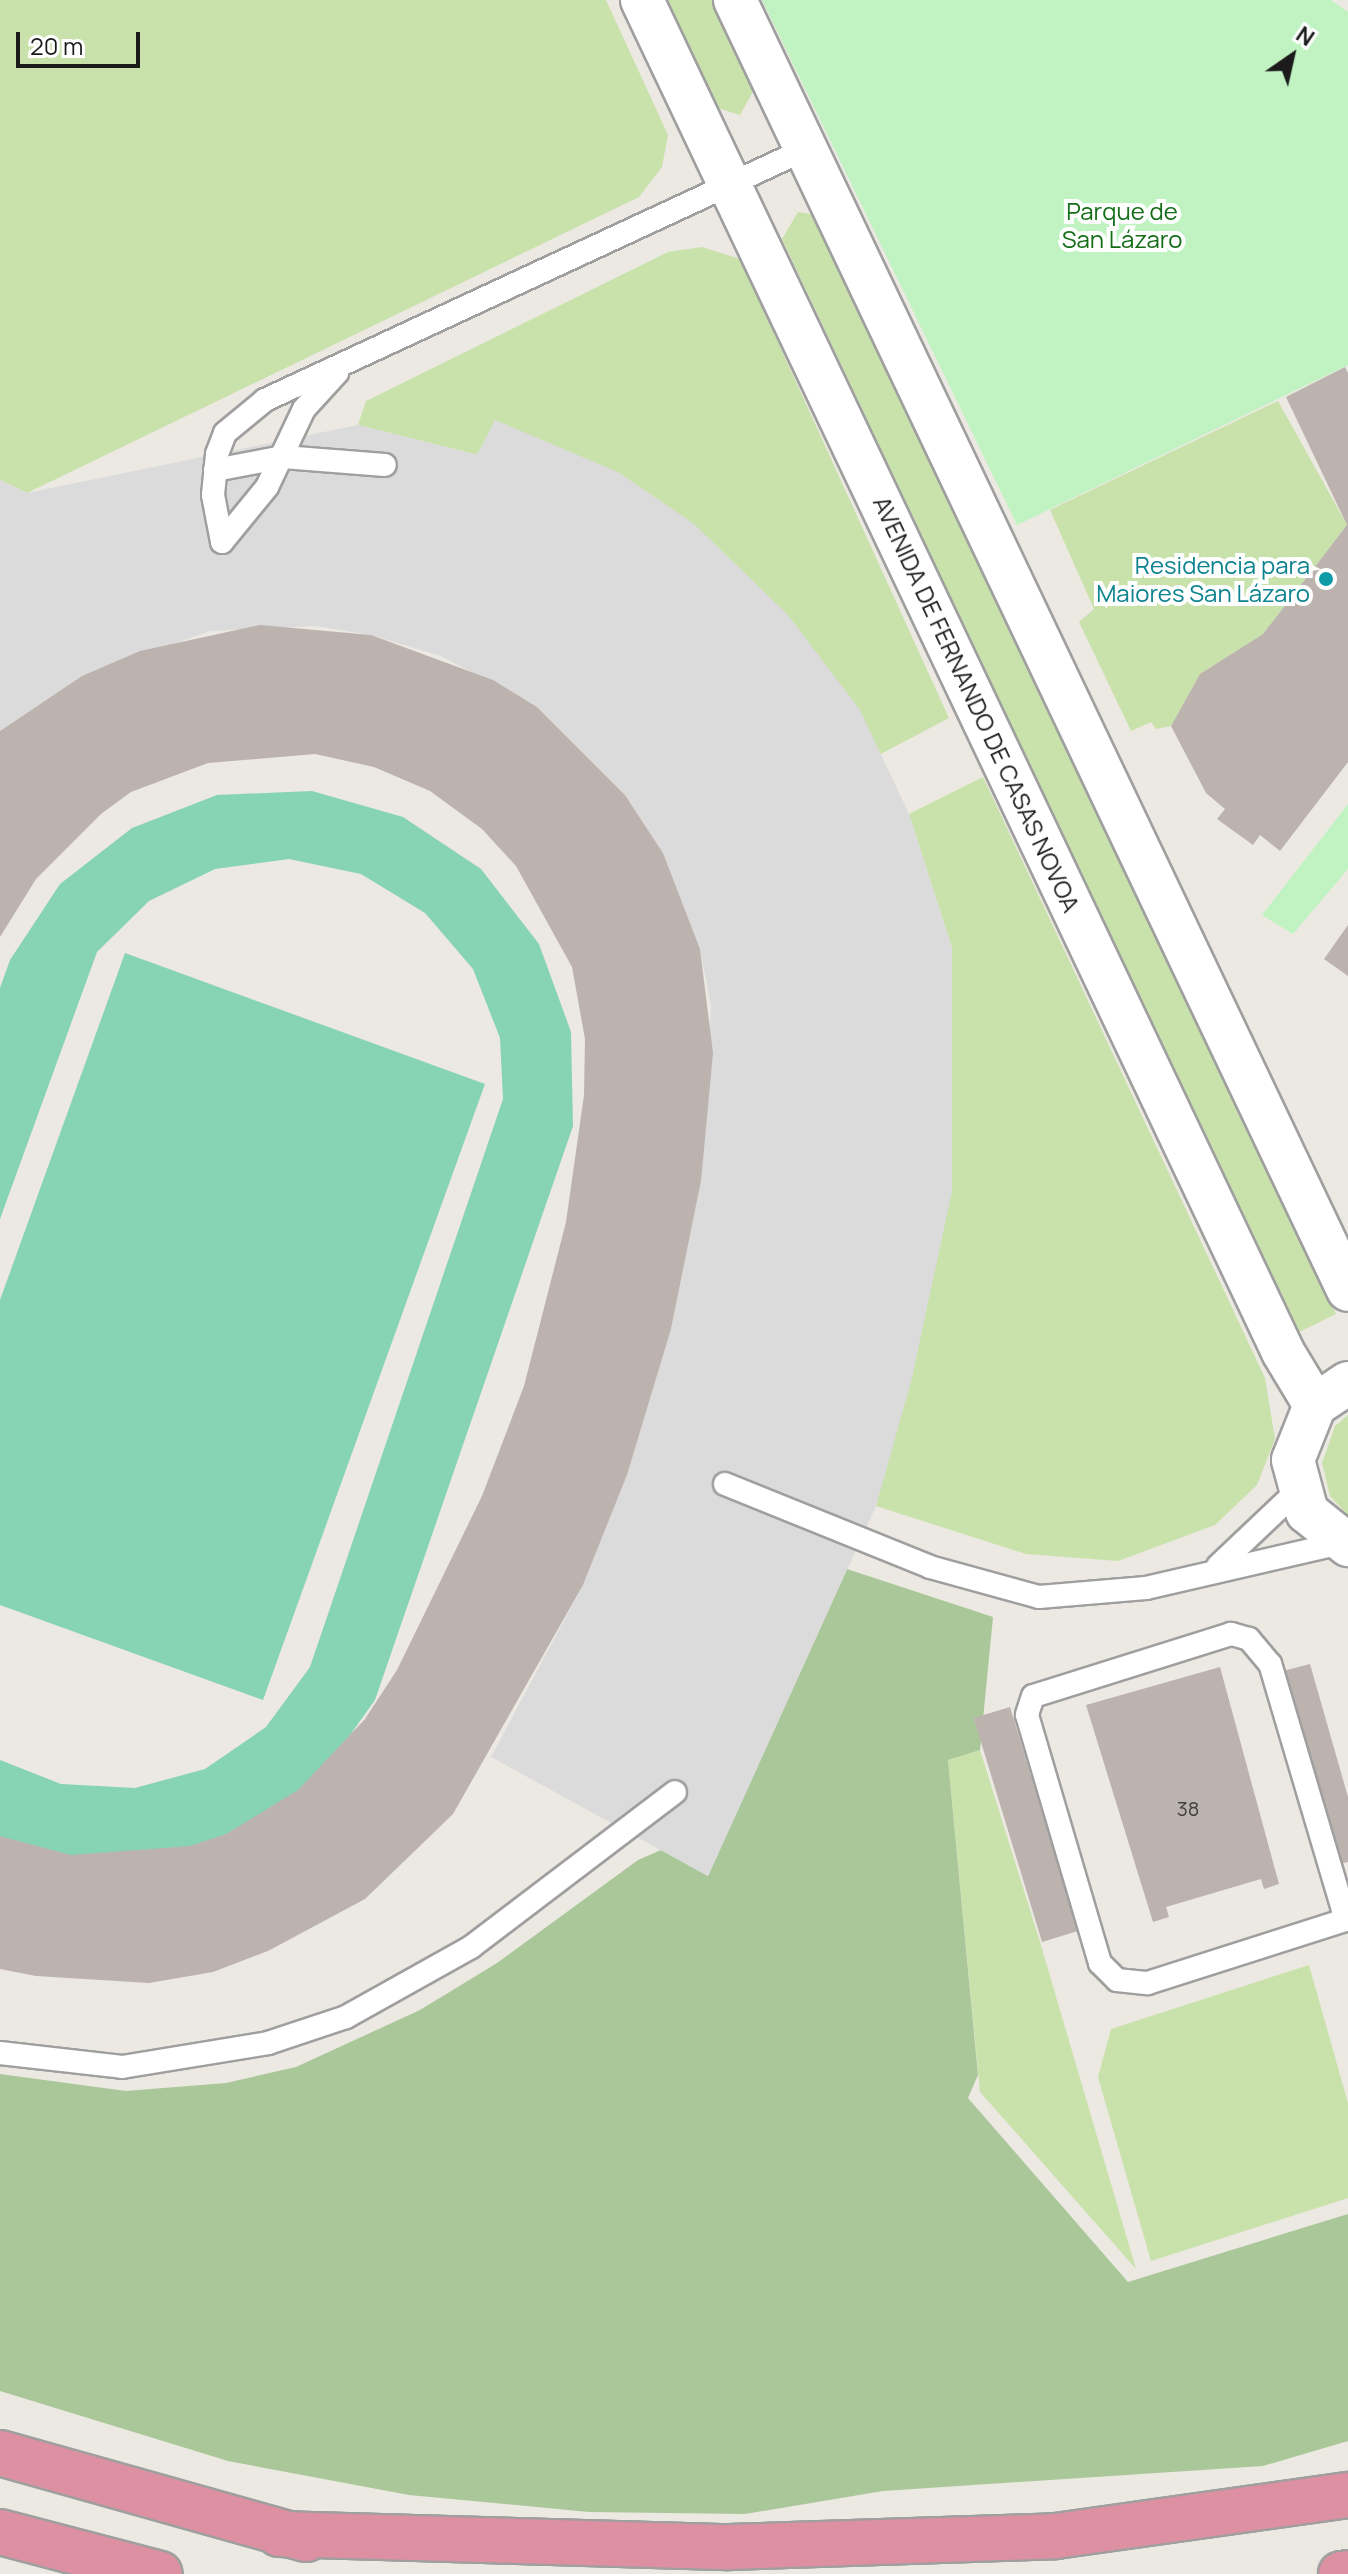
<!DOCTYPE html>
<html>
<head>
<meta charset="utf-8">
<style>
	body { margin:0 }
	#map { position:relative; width:1348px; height:2574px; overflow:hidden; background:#ece8e2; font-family:Manrope,sans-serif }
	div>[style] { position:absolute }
	.grass>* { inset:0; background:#c9e2ab }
	.forest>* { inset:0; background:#aac79a }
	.park>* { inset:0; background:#c1f3c2 }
	.pitch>* { inset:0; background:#86d4b2 }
	.parking>* { inset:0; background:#dbdbdb }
	.building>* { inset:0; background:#bcb3af; transform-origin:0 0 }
	.roads { filter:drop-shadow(2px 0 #9f9f9f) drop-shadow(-2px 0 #9f9f9f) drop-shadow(0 2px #9f9f9f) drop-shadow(0 -2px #9f9f9f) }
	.lane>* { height:22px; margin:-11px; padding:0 11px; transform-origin:11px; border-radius:11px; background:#fff }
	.street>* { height:42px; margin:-21px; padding:0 21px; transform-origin:21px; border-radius:21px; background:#fff }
	.highway>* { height:44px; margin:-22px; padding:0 22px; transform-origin:22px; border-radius:22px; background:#dd90a2 }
	.dots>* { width:22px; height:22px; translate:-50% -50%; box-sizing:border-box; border:4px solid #fff; border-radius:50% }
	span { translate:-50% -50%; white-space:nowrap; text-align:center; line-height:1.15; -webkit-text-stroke:8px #fff; paint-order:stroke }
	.number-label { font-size:20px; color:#434140 }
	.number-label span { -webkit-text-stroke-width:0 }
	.park-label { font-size:24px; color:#156d18 }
	.culture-label { font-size:24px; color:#0d838f }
	.right { translate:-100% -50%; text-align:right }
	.street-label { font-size:24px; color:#1b1b1b }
	.north { position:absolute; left:1252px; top:16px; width:80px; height:80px; -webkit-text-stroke:6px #fff; paint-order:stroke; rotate:34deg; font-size:22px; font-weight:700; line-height:32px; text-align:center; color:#1b1b1b }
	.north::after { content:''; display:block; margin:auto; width:28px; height:36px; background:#1b1b1b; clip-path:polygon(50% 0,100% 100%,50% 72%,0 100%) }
	.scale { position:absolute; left:16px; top:32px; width:124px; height:36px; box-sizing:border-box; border:4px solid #1b1b1b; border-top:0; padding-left:10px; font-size:24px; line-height:28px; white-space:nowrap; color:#1b1b1b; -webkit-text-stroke:6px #fff; paint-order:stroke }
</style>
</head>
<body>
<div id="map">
	<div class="grass">
		<div style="clip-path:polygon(0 0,606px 0,668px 135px,662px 167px,639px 197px,27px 493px,0 480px)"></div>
		<div style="clip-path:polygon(661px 0,713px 0,755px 88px,740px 115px,711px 106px)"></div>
		<div style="clip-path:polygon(798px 212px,817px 215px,1336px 1314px,1297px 1333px,782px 239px)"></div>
		<div style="clip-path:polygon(702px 247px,740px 259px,949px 718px,877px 756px,860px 710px,496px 420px,478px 455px,358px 425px,366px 401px,668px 252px)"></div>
		<div style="clip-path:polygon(1278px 401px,1347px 525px,1263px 634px,1200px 674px,1171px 726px,1156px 729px,1151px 722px,1131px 731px,1079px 622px,1094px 609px,1050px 510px)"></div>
		<div style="clip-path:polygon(983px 777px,1265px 1378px,1275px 1439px,1257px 1485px,1215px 1525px,1118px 1561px,1026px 1554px,876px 1506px,952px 1191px,952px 948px,909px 814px)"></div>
		<div style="clip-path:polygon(1348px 1415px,1348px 1515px,1330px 1496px,1322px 1463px,1335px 1426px)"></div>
		<div style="clip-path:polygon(980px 1750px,1040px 1942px,1136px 2269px,980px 2092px,948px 1760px)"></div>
		<div style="clip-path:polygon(1309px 1965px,1348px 2103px,1348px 2198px,1151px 2261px,1098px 2077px,1111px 2029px)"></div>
	</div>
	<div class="forest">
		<div style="clip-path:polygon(847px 1569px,993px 1617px,980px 1750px,948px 1760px,978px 2075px,968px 2098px,1128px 2282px,1348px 2214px,1348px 2441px,1263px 2466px,883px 2491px,745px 2514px,589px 2512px,409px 2495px,228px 2461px,0 2391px,0 2074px,126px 2091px,226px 2083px,296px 2067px,420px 2010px,497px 1963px,638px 1860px,661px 1850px,708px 1876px)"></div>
	</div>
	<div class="park">
		<div style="clip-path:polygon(762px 0,1331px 0,1348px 12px,1348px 365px,1017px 525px)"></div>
		<div style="clip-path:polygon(1348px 804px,1348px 869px,1293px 934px,1262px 915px)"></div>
	</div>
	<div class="pitch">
		<div style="clip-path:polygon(312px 791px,403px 817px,481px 869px,539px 944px,571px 1032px,573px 1126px,375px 1700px,321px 1776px,245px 1832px,156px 1861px,64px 1862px,0 1841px,0 1760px,61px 1784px,135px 1788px,205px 1769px,266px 1727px,310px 1667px,503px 1099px,500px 1038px,473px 969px,425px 913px,361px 874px,289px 859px,215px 869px,149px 901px,97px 952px,0 1219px,0 988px,10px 960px,60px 884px,132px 828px,217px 795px)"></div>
		<div style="clip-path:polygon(125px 953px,485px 1084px,263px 1700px,0 1605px,0 1300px)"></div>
	</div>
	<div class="parking">
		<div style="clip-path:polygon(495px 420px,618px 472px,694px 524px,788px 615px,860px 710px,909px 814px,952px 948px,952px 1191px,911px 1382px,876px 1506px,708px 1876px,491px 1757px,583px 1585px,627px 1475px,671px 1329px,701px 1181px,711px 1006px,700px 949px,663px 853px,625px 795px,537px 707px,441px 656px,371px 635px,316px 626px,210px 631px,82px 676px,0 731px,0 480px,27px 493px,358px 425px,477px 455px)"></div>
	</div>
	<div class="building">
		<div style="clip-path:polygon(1345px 367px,1348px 373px,1348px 762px,1280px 851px,1260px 835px,1253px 845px,1217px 819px,1225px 809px,1206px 793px,1171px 726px,1200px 674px,1263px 634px,1347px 525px,1286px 397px)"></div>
		<div style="clip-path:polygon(260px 625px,371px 635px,493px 680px,537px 707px,625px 795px,663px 853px,700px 949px,713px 1053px,701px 1181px,671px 1329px,627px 1475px,583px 1585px,453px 1814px,365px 1899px,268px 1951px,213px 1972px,149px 1983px,36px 1976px,0 1969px,0 1836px,71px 1855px,190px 1846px,226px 1834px,298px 1790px,365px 1719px,397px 1670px,482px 1496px,524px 1386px,566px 1222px,584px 1095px,585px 1039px,572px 967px,516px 866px,482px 829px,430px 791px,374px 767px,315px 754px,208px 763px,131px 792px,101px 814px,36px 879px,0 937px,0 731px,82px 676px,140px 651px)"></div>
		<div style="clip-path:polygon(1348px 925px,1348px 976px,1324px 959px)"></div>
		<div style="clip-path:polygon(1310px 1664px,1348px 1797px,1348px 1862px,1335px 1865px,1279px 1672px)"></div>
		<div style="clip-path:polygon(1220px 1667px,1279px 1884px,1264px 1889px,1261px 1879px,1166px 1907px,1169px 1917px,1153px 1922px,1086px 1705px)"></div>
		<div style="left:1010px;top:1707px;width:234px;height:38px;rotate:73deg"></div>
	</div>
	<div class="roads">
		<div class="lane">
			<div style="left:215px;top:470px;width:69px;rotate:-10.8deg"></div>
			<div style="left:283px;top:457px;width:102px;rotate:4.5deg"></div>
			<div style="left:222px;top:542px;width:48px;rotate:-100.8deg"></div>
			<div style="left:213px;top:495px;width:41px;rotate:-84.4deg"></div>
			<div style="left:217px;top:454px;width:22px;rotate:-69deg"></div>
			<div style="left:225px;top:433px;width:52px;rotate:-39.5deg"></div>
			<div style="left:265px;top:400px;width:596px;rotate:-24.89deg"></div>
			<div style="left:222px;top:542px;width:71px;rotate:-50.7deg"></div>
			<div style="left:267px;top:487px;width:86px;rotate:-64.6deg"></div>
			<div style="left:304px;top:409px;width:49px;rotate:-47.5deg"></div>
			<div style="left:725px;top:1484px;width:221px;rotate:22deg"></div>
			<div style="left:930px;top:1567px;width:113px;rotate:15.4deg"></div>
			<div style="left:1039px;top:1597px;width:107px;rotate:-4.8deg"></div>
			<div style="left:1146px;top:1588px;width:200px;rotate:-13deg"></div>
			<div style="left:1218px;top:1566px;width:109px;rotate:-43.5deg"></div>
			<div style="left:1346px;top:1920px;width:267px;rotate:-106.5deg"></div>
			<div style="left:1270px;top:1664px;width:33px;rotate:-130deg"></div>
			<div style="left:1249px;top:1639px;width:19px;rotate:-164deg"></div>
			<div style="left:1231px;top:1634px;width:207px;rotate:162.6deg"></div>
			<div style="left:1033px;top:1696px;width:20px;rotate:108deg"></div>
			<div style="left:1027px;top:1715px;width:259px;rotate:73.6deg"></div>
			<div style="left:1100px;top:1963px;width:24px;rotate:45deg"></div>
			<div style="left:1117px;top:1980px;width:31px;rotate:6deg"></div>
			<div style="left:1148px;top:1983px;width:210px;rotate:-17.7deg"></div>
			<div style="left:0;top:2053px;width:123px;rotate:6.5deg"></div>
			<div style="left:122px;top:2067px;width:148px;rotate:-9.3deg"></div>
			<div style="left:268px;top:2043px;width:82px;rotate:-18.4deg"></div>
			<div style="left:346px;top:2017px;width:143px;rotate:-29.2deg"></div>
			<div style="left:471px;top:1947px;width:256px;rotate:-37.2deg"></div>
		</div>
		<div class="street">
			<div style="left:642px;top:0;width:1496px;rotate:64.63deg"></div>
			<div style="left:1283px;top:1352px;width:62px;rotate:58.9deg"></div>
			<div style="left:735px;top:0;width:1428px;rotate:64.58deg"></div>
			<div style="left:1348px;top:1383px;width:40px;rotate:146deg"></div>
			<div style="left:1315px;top:1405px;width:59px;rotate:111.8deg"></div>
			<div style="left:1293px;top:1460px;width:54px;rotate:74.9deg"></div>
			<div style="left:1307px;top:1512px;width:53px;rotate:38.8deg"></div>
		</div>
		<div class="highway">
			<div style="left:0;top:2453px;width:318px;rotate:15.7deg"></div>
			<div style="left:0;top:2532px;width:165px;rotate:14.7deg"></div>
			<div style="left:279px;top:2534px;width:450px;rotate:1.7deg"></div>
			<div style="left:729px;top:2547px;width:327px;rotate:-1.9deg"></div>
			<div style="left:1056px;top:2536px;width:295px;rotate:-8deg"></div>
			<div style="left:1341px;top:2574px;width:7px;rotate:-8deg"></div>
		</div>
	</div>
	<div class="dots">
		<div style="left:1326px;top:579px;background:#0f9aa8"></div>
	</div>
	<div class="number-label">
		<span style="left:1188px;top:1808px">38</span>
	</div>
	<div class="park-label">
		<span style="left:1122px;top:225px">Parque de<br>San Lázaro</span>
	</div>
	<div class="culture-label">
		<span class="right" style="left:1310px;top:579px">Residencia para<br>Maiores San Lázaro</span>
	</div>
	<div class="street-label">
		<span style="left:977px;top:704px;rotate:65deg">AVENIDA DE FERNANDO DE CASAS NOVOA</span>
	</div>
	<div class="north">N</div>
	<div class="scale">20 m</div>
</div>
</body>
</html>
